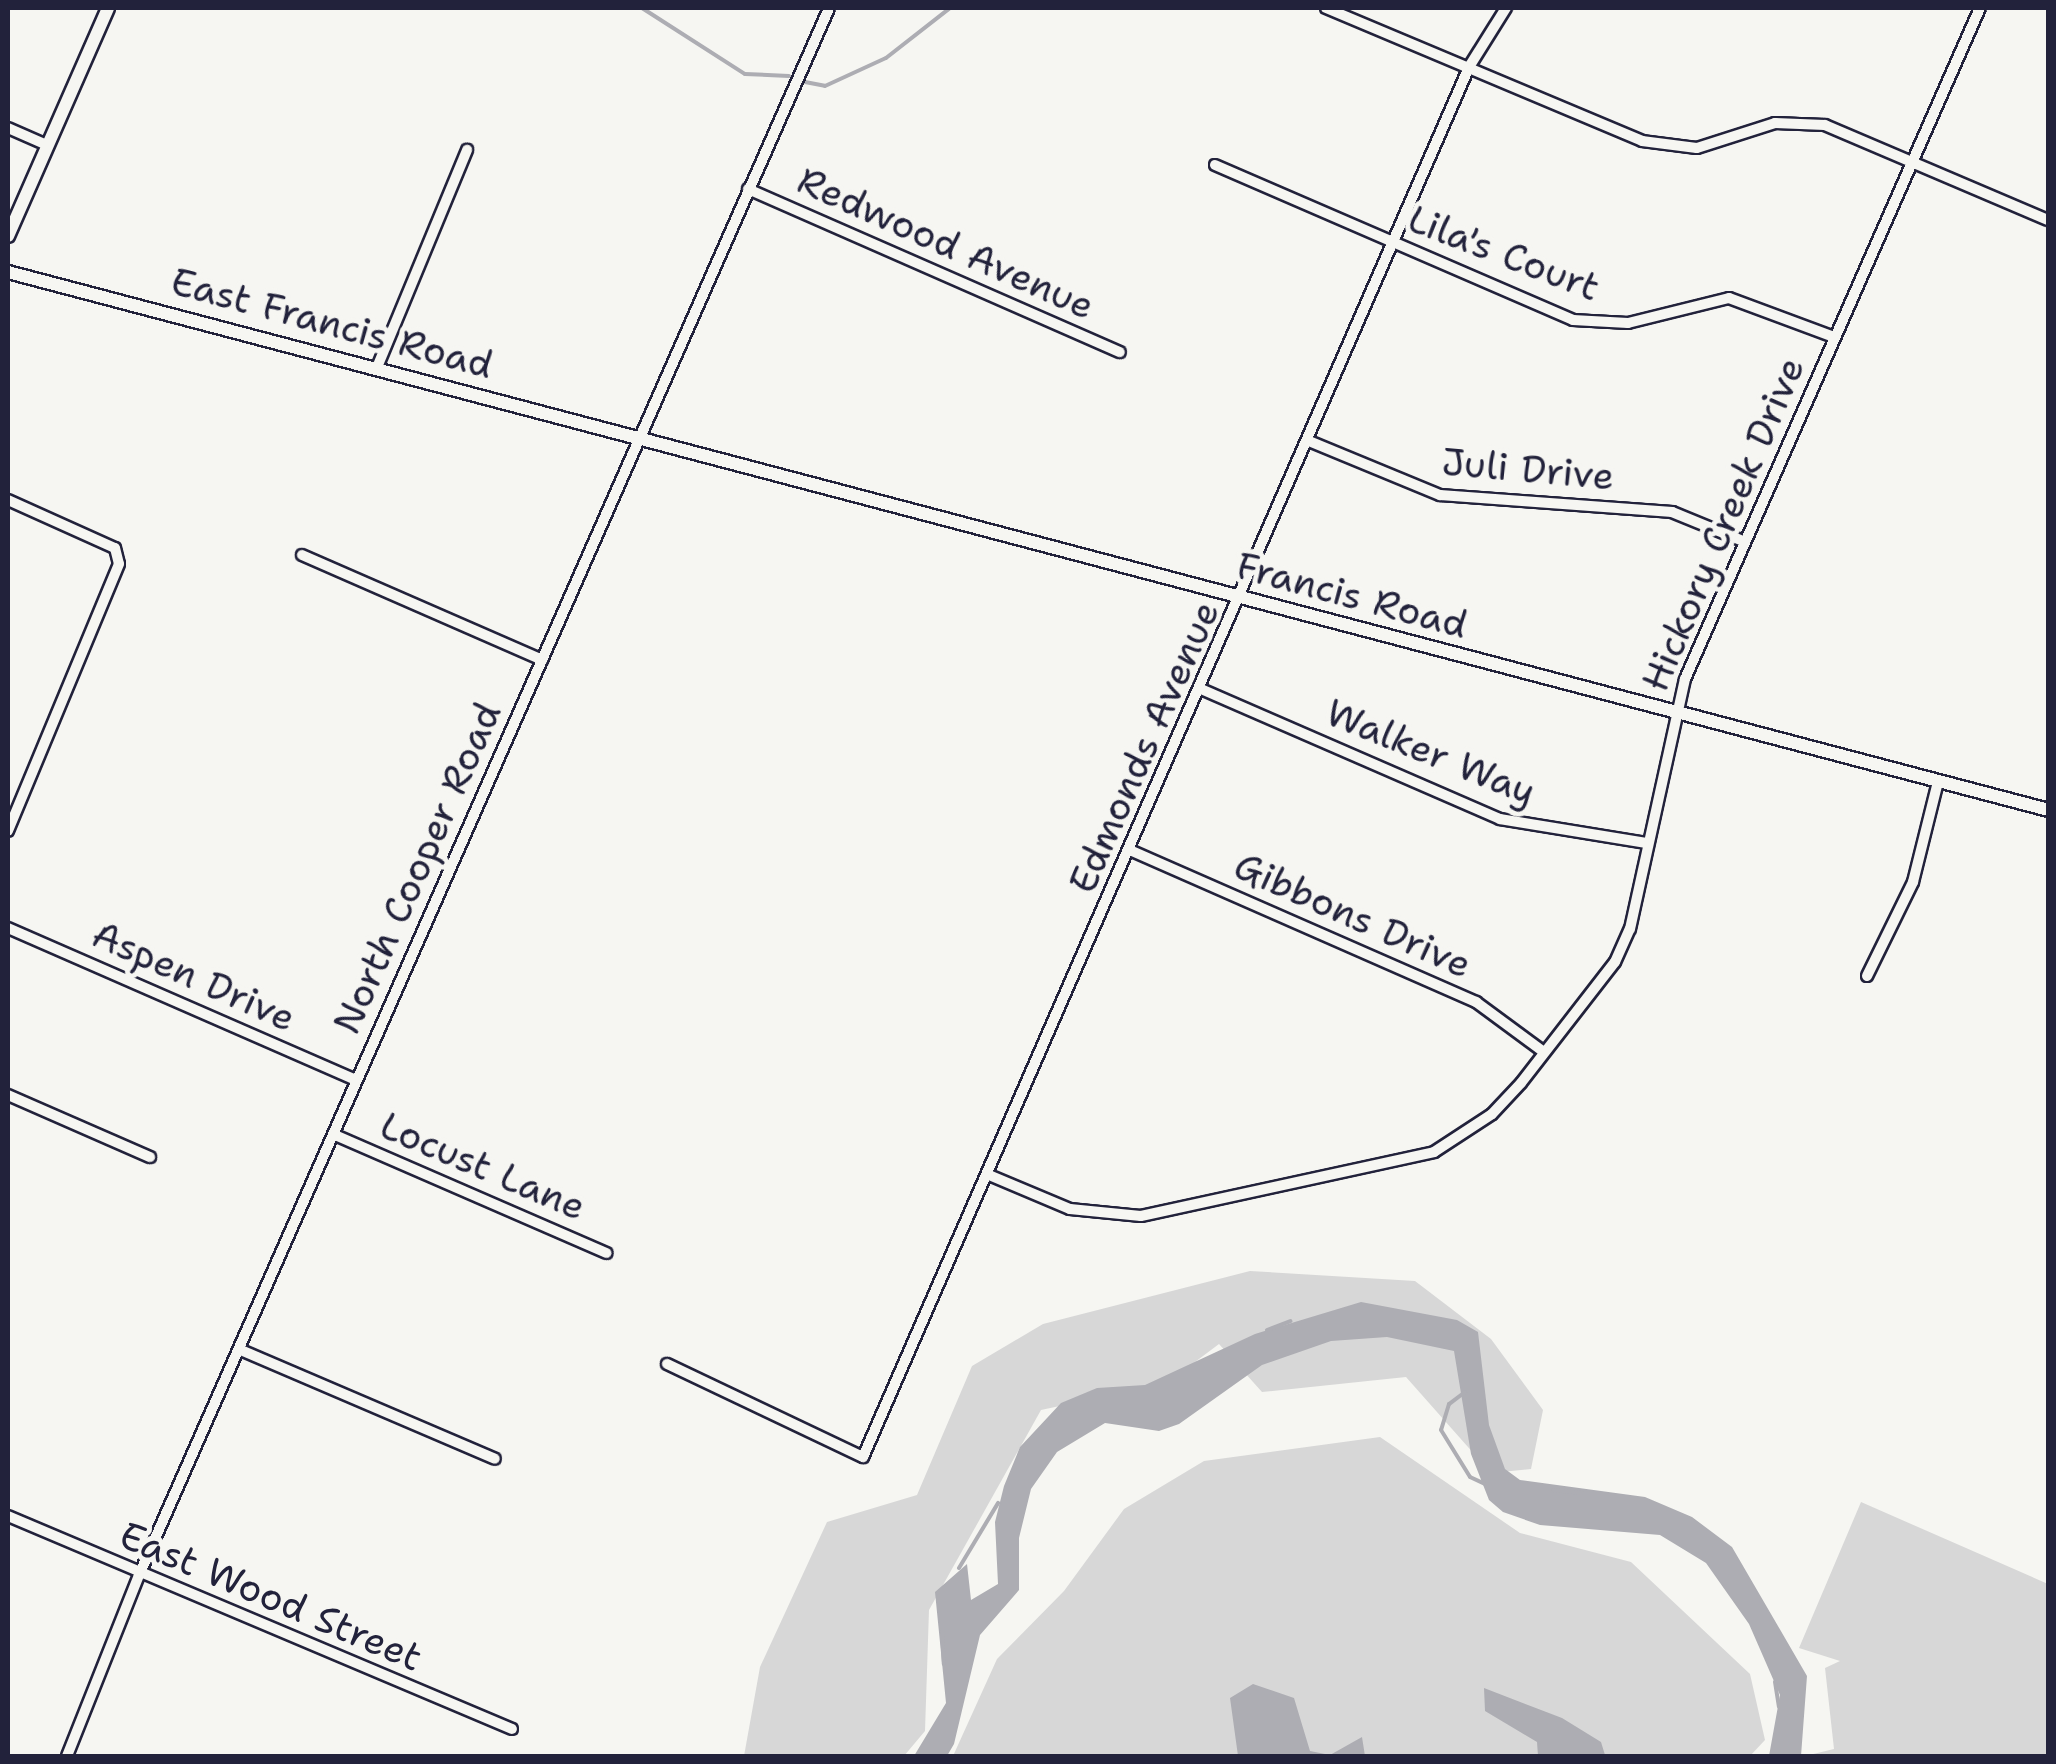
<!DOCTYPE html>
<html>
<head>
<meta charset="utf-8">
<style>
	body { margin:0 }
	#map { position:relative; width:2056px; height:1764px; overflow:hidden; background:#f6f6f2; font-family:"Shantell Sans",sans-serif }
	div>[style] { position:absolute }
	.green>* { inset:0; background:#d7d7d7 }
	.water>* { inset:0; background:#adadb3 }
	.stream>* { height:4px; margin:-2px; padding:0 2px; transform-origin:2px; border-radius:2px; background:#adadb3 }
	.roads { filter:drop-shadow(2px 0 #22223b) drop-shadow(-2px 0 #22223b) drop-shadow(0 2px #22223b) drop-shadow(0 -2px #22223b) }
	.minor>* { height:10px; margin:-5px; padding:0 5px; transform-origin:5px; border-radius:5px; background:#f6f6f2 }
	.tertiary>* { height:12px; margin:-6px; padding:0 6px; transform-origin:6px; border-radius:6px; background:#f6f6f2 }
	span { translate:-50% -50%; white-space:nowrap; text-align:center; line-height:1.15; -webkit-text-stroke:10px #f6f6f2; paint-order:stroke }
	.street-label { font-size:38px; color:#22223b }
	.frame { position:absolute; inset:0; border:10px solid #22223b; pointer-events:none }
</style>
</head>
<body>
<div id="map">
	<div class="green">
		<div style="clip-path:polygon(1250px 1271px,1415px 1281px,1491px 1339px,1543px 1410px,1531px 1469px,1491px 1473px,1406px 1377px,1262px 1392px,1219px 1344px,1167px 1383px,1041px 1410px,929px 1610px,925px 1731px,904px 1756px,744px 1756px,760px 1667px,827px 1522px,917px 1495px,972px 1366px,1043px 1324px)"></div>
		<div style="clip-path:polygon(1380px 1437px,1520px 1533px,1631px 1562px,1750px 1674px,1765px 1740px,1750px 1756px,953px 1756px,997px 1659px,1064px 1591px,1124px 1509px,1204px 1461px)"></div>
		<div style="clip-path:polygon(1861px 1502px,2048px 1584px,2048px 1756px,1805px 1756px,1834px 1749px,1825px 1668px,1840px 1661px,1799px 1648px)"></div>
	</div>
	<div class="water">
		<div style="clip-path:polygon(1361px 1302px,1457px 1320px,1478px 1332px,1489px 1425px,1505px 1469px,1520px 1480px,1645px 1497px,1692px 1517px,1732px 1547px,1807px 1676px,1801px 1756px,1769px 1756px,1780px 1695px,1749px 1624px,1706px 1563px,1660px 1535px,1540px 1525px,1503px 1512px,1489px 1500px,1471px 1454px,1454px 1351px,1387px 1337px,1331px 1341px,1262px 1365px,1179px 1424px,1159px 1431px,1105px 1423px,1057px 1452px,1031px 1489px,1019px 1538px,1019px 1590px,980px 1635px,954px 1744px,947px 1756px,914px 1756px,946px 1703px,935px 1592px,967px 1564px,971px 1600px,998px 1584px,995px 1522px,1004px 1486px,1020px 1447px,1061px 1403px,1097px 1388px,1145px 1385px,1255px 1334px)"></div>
		<div style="clip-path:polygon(1253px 1684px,1294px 1698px,1310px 1751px,1330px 1755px,1362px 1737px,1365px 1756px,1238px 1756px,1230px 1698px)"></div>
		<div style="clip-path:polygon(1484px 1688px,1562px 1718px,1601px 1742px,1605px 1755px,1538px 1756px,1537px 1742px,1485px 1711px)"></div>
	</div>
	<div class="stream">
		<div style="left:642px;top:8px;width:122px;rotate:32.7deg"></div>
		<div style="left:745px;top:74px;width:44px;rotate:2.6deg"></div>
		<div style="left:805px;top:82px;width:20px;rotate:11deg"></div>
		<div style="left:825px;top:86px;width:67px;rotate:-24.7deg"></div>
		<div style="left:886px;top:58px;width:81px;rotate:-38deg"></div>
		<div style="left:1267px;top:1330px;width:25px;rotate:-21deg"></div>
		<div style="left:1465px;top:1392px;width:20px;rotate:143deg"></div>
		<div style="left:1449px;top:1404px;width:27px;rotate:107deg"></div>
		<div style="left:1441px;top:1430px;width:55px;rotate:58.3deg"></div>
		<div style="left:1470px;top:1477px;width:17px;rotate:25deg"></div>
		<div style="left:1553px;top:1490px;width:29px;rotate:6deg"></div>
		<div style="left:959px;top:1568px;width:76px;rotate:-59deg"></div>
		<div style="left:942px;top:1630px;width:34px;rotate:87deg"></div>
		<div style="left:1775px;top:1682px;width:25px;rotate:81deg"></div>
	</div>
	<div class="roads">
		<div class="minor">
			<div style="left:1326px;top:8px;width:343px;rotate:22.8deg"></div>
			<div style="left:1642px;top:141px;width:55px;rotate:7.3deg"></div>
			<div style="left:1697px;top:148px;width:82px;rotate:-17.8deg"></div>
			<div style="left:1775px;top:123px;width:50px;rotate:2.3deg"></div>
			<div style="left:1825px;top:125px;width:242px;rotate:23.1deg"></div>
			<div style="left:8px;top:128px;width:43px;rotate:23.6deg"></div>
			<div style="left:1215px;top:165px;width:390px;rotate:23.4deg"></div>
			<div style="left:1573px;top:320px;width:55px;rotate:3.1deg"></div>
			<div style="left:1628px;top:323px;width:104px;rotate:-13.9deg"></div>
			<div style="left:1729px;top:298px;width:112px;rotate:20.4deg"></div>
			<div style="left:748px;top:189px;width:406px;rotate:23.7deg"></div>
			<div style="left:378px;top:365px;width:233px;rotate:-67.5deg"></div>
			<div style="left:1309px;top:441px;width:142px;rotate:22.4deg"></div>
			<div style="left:1440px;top:495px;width:233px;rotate:4.2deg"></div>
			<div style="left:1672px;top:512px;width:79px;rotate:22.3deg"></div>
			<div style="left:8px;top:500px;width:117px;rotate:24.2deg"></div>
			<div style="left:115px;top:548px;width:16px;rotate:76deg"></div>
			<div style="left:119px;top:564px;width:289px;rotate:112.6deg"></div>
			<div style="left:302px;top:555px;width:262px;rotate:23.6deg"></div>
			<div style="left:1201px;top:689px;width:326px;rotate:23.5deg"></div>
			<div style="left:1500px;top:819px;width:148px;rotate:9.3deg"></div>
			<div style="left:1132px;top:851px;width:376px;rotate:23.7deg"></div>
			<div style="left:1476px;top:1002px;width:81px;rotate:36.4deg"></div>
			<div style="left:8px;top:928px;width:380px;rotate:23.6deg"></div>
			<div style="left:1867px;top:976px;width:105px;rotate:-63.9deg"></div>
			<div style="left:1913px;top:882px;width:103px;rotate:-76deg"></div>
			<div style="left:8px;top:1095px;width:155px;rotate:23.6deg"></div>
			<div style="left:335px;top:1135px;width:296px;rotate:23.5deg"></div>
			<div style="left:989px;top:1175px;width:88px;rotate:22.8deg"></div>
			<div style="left:1070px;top:1209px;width:71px;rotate:5.6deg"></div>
			<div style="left:1141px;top:1216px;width:300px;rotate:-12.3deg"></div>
			<div style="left:1434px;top:1152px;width:69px;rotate:-33.2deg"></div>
			<div style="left:1492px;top:1114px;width:42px;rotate:-46.9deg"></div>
			<div style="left:1521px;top:1083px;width:153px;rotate:-52.2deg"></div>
			<div style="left:1615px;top:962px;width:36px;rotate:-66deg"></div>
			<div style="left:1630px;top:929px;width:256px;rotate:-77.6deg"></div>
			<div style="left:1685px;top:679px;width:733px;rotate:-66.27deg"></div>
			<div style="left:241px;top:1350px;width:276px;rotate:23.2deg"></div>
			<div style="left:667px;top:1364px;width:217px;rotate:25.4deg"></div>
			<div style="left:863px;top:1457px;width:1516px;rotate:-66.44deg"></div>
			<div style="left:1469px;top:67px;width:70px;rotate:-57.9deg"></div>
			<div style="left:8px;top:1516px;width:547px;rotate:22.91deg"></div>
			<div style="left:67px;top:1756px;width:195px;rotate:-68.3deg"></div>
			<div style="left:139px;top:1575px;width:1712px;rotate:-66.23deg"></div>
		</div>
		<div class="tertiary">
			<div style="left:8px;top:236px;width:249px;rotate:-66.3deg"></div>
			<div style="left:8px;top:272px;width:2110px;rotate:14.77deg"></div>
		</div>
	</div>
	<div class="street-label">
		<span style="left:946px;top:243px;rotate:24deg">Redwood Avenue</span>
		<span style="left:1504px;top:253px;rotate:21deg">Lila's Court</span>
		<span style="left:332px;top:323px;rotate:15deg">East Francis Road</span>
		<span style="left:1528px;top:469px;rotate:5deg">Juli Drive</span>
		<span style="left:1723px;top:524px;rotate:-67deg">Hickory Creek Drive</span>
		<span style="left:1352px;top:595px;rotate:15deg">Francis Road</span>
		<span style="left:1144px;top:747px;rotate:-66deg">Edmonds Avenue</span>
		<span style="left:1431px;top:752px;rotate:22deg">Walker Way</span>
		<span style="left:417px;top:868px;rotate:-66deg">North Cooper Road</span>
		<span style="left:1353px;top:915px;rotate:24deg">Gibbons Drive</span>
		<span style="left:194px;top:976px;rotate:24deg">Aspen Drive</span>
		<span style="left:483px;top:1166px;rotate:23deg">Locust Lane</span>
		<span style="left:271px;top:1596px;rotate:23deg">East Wood Street</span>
	</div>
	<div class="frame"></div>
</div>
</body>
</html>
